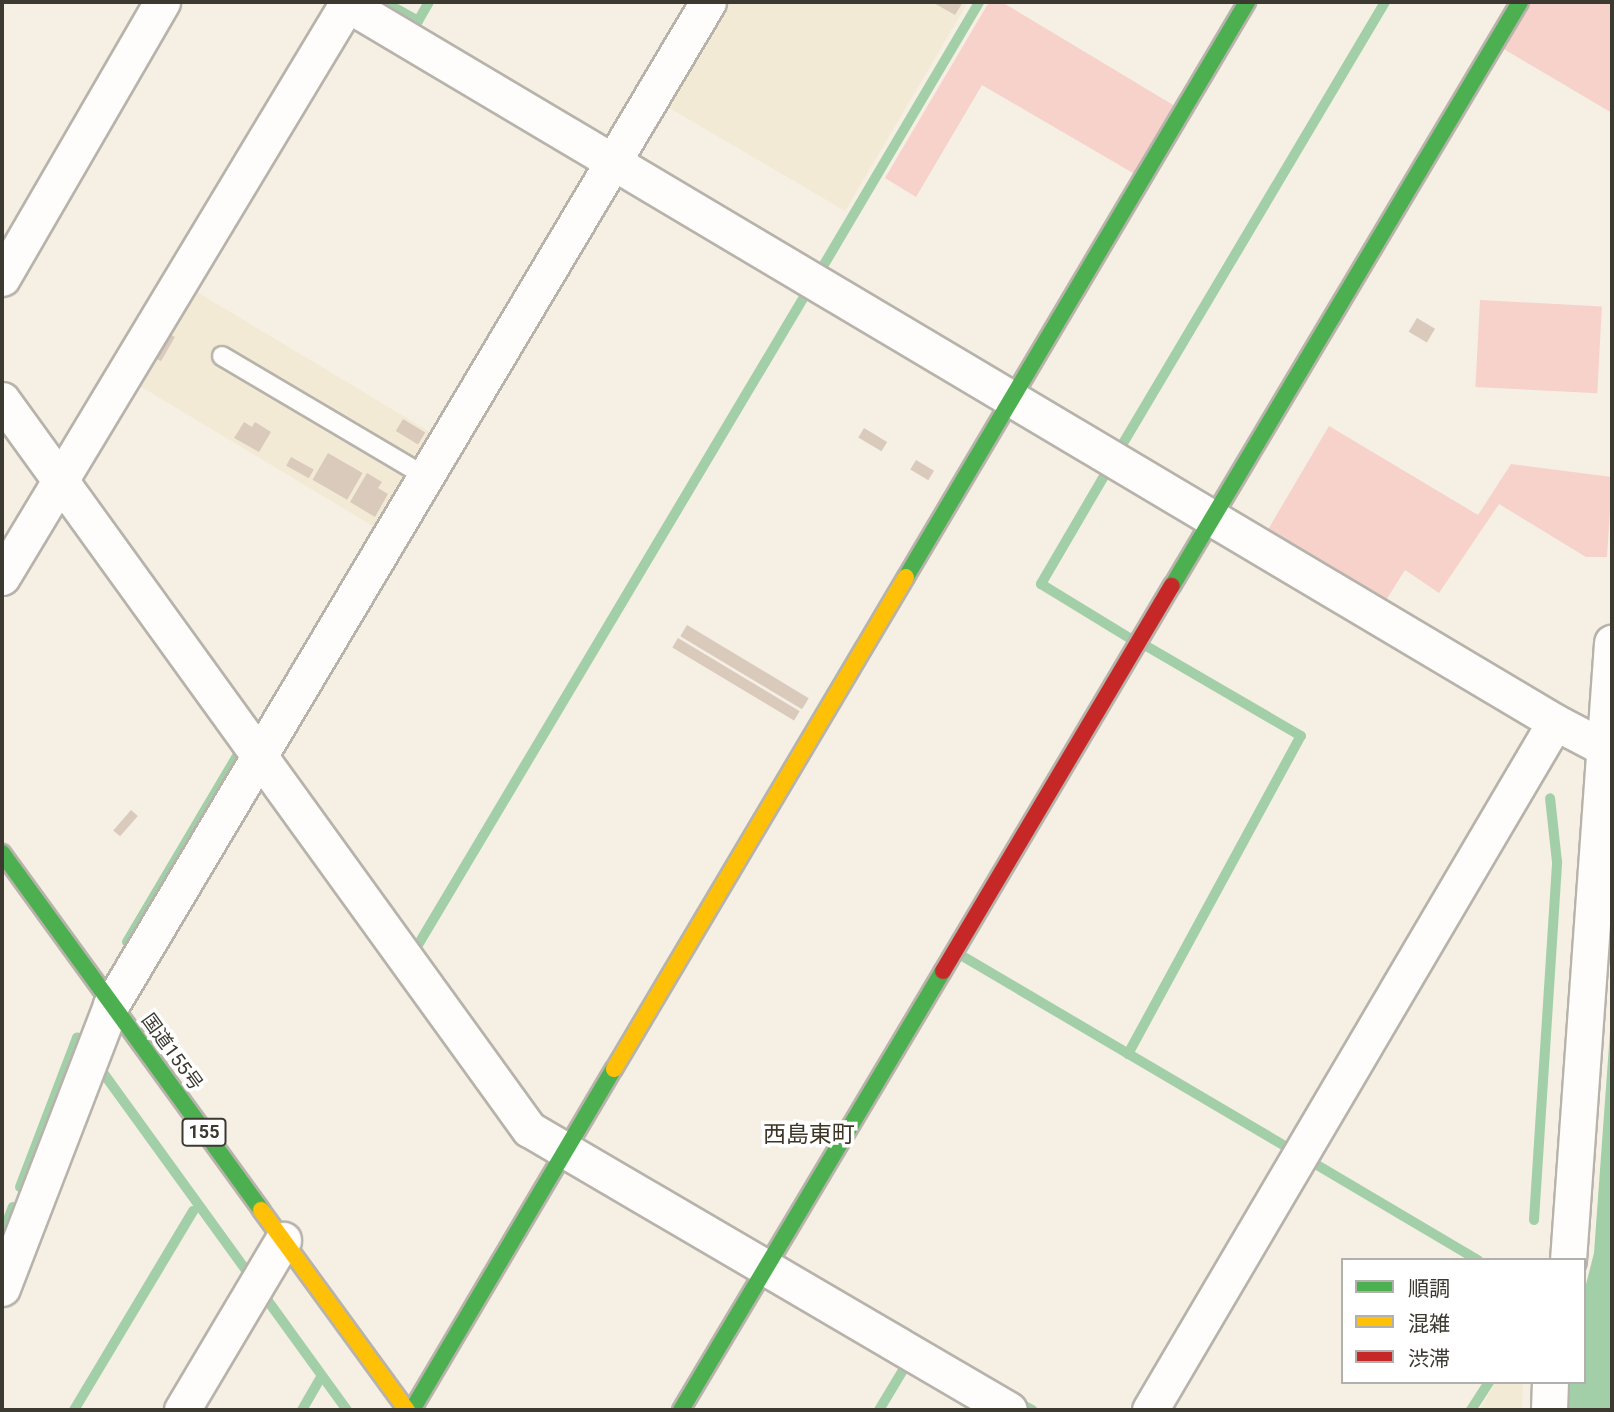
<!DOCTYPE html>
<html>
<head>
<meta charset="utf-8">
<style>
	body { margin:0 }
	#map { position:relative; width:1614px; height:1412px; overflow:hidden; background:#f5efe4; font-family:Roboto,"Noto Sans JP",sans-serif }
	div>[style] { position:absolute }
	.built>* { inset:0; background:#f3ead6; transform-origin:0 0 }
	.green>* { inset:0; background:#f6d2cb; transform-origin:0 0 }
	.water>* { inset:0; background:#a2cfa8 }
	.stream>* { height:10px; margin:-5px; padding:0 5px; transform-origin:5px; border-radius:5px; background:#a2cfa8 }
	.building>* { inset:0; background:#d9cabc; transform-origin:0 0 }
	.roads { filter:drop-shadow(2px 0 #b7b3ab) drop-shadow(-2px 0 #b7b3ab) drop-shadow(0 2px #b7b3ab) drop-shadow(0 -2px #b7b3ab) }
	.lane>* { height:18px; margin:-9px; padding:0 9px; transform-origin:9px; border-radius:9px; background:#fefdfb }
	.street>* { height:35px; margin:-17.5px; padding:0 17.5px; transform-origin:17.5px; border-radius:17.5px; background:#fefdfb }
	.fast>* { height:16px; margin:-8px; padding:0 8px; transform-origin:8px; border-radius:8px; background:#4caf50 }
	.slow>* { height:16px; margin:-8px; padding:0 8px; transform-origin:8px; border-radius:8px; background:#ffc107 }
	.jam>* { height:16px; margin:-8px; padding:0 8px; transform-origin:8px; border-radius:8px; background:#c62828 }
	span { translate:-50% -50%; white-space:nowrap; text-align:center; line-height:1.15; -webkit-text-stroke:7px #fff; paint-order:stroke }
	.shield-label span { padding:2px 5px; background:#fff; border:2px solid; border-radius:5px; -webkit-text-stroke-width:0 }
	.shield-label { font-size:18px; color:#3c3931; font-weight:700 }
	.street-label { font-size:19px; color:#3c3931 }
	.quarter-label { font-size:23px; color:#3d3627 }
	.frame { position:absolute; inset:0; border:4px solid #3c3931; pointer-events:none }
	.legend { position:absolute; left:1341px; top:1258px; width:245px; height:126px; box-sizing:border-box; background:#fff; border:2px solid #b1b0ad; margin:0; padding:9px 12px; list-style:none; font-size:21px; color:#3c3931 }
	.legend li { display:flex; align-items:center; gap:14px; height:35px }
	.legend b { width:35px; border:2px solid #b1b0ad }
</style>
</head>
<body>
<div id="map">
	<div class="built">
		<div style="clip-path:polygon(728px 2px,968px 2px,845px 211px,661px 103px)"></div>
		<div style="left:187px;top:286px;width:287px;height:110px;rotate:31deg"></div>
		<div style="clip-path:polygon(1496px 1382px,1523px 1382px,1522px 1410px,1479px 1410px)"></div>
	</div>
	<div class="green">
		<div style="clip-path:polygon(989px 2px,1002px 2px,1178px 108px,1138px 176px,982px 85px,916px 197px,885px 178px)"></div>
		<div style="clip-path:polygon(1530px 2px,1612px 2px,1612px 113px,1502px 48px)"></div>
		<div style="left:1480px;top:300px;width:122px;height:87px;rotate:3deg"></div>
		<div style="clip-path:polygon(1329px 426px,1478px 515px,1511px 464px,1612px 477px,1607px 557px,1586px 557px,1499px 504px,1439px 593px,1405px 570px,1383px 605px,1266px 533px)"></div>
	</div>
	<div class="water">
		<div style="clip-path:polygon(1612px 1004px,1612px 1410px,1563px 1410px,1569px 1382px,1584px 1382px,1584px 1292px,1594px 1253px)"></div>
	</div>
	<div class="stream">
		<div style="left:384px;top:2px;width:39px;rotate:29deg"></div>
		<div style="left:418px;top:21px;width:22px;rotate:-60deg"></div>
		<div style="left:822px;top:268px;width:309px;rotate:-59.4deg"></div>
		<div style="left:1122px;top:445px;width:515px;rotate:-59.3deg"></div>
		<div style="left:1107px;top:471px;width:131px;rotate:120.3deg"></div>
		<div style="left:1041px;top:584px;width:105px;rotate:31.4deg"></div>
		<div style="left:127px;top:942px;width:224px;rotate:-59.4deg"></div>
		<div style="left:415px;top:950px;width:760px;rotate:-59.22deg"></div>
		<div style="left:964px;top:957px;width:383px;rotate:30.5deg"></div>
		<div style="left:1128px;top:1054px;width:362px;rotate:-61.5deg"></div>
		<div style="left:1301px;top:736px;width:177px;rotate:-149.8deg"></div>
		<div style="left:104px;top:1074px;width:247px;rotate:54.1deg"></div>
		<div style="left:1312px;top:1162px;width:193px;rotate:30.6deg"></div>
		<div style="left:20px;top:1187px;width:160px;rotate:-69.1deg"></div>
		<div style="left:1534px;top:1220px;width:359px;rotate:-86.3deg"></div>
		<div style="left:1557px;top:862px;width:64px;rotate:-96.2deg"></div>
		<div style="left:2px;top:1235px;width:30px;rotate:-69deg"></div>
		<div style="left:268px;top:1301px;width:135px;rotate:54.1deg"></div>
		<div style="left:1014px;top:1400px;width:21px;rotate:29deg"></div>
		<div style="left:74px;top:1410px;width:232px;rotate:-59.1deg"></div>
		<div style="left:302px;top:1410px;width:39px;rotate:-60deg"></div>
		<div style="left:879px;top:1410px;width:47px;rotate:-59deg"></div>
		<div style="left:1471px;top:1410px;width:33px;rotate:-57deg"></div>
	</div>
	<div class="building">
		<div style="clip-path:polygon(932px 2px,963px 2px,955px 15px)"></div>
		<div style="left:1417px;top:318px;width:21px;height:16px;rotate:31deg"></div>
		<div style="left:168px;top:333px;width:8px;height:28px;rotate:30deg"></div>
		<div style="left:403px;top:419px;width:26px;height:14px;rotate:31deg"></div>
		<div style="clip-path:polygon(244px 422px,252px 427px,255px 422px,271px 432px,259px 452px,234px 438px)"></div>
		<div style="left:864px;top:428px;width:27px;height:11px;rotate:31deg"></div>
		<div style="left:328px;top:453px;width:40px;height:31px;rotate:30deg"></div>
		<div style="left:291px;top:457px;width:26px;height:10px;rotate:29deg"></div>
		<div style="left:916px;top:460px;width:21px;height:11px;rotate:31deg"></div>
		<div style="clip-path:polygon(367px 473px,382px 482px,378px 488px,388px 494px,375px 517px,350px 502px)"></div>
		<div style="left:687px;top:625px;width:142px;height:13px;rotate:31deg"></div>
		<div style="left:678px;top:638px;width:142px;height:11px;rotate:31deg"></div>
		<div style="left:131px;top:810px;width:9px;height:27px;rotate:41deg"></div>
	</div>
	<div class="roads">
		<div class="lane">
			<div style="left:222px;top:356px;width:236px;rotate:30.6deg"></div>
		</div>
		<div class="street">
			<div style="left:344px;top:2px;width:1409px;rotate:30.73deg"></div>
			<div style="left:1555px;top:722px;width:64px;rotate:27.8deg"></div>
			<div style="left:2px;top:278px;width:319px;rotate:-59.9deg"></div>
			<div style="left:2px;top:400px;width:900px;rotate:54.14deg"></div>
			<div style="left:529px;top:1129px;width:556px;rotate:30.35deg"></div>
			<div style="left:2px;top:577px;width:669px;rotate:-58.95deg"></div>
			<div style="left:1568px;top:1260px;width:619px;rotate:-85.92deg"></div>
			<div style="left:2px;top:1288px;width:303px;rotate:-68.9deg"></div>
			<div style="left:111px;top:1005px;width:1167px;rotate:-59.24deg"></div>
			<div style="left:182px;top:1410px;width:198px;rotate:-59.3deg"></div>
			<div style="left:1150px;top:1410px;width:798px;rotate:-59.52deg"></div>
			<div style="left:1549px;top:1410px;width:28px;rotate:-88deg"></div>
		</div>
		<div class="fast">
			<div style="left:906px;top:577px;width:669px;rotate:-59.33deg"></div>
			<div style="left:1172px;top:586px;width:680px;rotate:-59.21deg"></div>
			<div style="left:2px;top:853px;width:441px;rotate:54deg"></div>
			<div style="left:412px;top:1410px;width:396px;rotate:-59.4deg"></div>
			<div style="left:681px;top:1410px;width:511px;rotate:-59.17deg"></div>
		</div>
		<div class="slow">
			<div style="left:614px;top:1069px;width:572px;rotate:-59.31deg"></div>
			<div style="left:261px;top:1210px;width:248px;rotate:53.9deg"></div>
		</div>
		<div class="jam">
			<div style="left:943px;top:971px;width:448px;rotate:-59.3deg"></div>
		</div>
	</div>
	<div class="shield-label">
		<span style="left:204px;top:1132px">155</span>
	</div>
	<div class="street-label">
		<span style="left:172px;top:1052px;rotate:54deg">国道155号</span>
	</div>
	<div class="quarter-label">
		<span style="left:809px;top:1135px">西島東町</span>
	</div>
	<div class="frame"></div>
	<ul class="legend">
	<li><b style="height:9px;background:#4caf50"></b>順調</li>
	<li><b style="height:9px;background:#ffc107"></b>混雑</li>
	<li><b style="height:9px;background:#c62828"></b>渋滞</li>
	</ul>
</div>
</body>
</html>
